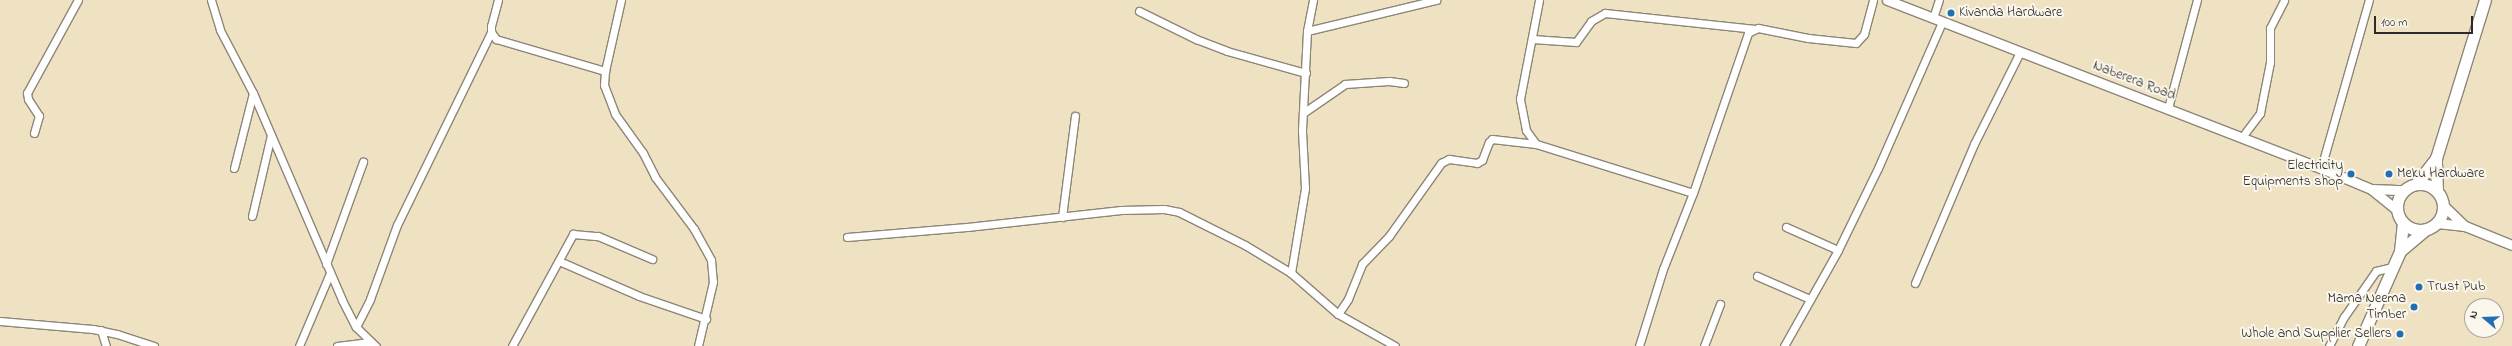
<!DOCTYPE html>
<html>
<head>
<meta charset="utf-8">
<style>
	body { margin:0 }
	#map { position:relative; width:2512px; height:346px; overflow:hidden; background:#efe2c3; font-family:"Indie Flower",sans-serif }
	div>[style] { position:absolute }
	.roads { filter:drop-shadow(1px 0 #8d8677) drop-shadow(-1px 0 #8d8677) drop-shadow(0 1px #8d8677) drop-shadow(0 -1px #8d8677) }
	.minor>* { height:7px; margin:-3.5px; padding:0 3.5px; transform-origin:3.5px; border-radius:3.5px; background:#fff }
	.tertiary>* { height:9px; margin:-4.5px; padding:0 4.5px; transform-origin:4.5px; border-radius:4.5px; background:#fff }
	.primary>* { height:11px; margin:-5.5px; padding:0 5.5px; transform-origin:5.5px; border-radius:5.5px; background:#fff }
	.primary>.ring { margin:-5.5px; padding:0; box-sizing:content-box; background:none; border:11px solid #fff; border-radius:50% }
	.dots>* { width:11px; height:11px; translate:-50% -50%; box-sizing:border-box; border:2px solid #fbf7ec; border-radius:50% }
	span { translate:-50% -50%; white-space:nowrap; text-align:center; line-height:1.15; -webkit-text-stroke:4px #fbf7ec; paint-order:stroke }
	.poi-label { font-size:14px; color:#2b2b2b }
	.left { translate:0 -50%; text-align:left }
	.right { translate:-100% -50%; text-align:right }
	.street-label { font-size:14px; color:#2b2b2b }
	.north { position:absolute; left:2464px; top:298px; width:40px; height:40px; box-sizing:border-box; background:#fbf7ec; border:1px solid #a8a59f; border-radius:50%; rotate:289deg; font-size:11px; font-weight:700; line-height:16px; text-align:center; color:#2b2b2b }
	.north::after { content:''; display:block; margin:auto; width:14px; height:18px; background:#1f6fb2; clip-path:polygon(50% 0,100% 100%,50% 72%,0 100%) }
	.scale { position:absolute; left:2374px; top:16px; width:99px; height:18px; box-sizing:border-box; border:2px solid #2b2b2b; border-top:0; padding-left:5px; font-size:12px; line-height:14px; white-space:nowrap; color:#2b2b2b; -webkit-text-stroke:3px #fbf7ec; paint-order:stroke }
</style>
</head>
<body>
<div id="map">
	<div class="roads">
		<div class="minor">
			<div style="left:211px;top:0;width:31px;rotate:73deg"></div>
			<div style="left:220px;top:30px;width:71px;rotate:62.4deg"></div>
			<div style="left:253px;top:93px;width:225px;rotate:66.7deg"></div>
			<div style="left:342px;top:300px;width:30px;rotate:63deg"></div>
			<div style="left:356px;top:327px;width:28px;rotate:44deg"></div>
			<div style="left:498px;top:0;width:27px;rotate:105deg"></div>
			<div style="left:491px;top:26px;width:6px;rotate:90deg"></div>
			<div style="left:491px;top:32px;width:9px;rotate:54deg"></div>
			<div style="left:496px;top:39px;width:114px;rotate:16.4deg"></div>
			<div style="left:621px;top:0;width:73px;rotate:102.7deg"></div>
			<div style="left:605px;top:71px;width:14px;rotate:94deg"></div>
			<div style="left:604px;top:85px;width:31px;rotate:69deg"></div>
			<div style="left:615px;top:114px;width:48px;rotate:54.3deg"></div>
			<div style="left:643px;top:153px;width:27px;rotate:63deg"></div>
			<div style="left:655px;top:177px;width:65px;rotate:53.1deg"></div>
			<div style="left:694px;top:229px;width:35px;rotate:61deg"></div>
			<div style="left:711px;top:260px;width:22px;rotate:85deg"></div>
			<div style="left:713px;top:282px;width:66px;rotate:103.2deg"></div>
			<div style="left:1139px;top:11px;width:64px;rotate:26.2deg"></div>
			<div style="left:1196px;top:39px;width:33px;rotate:21deg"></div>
			<div style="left:1227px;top:51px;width:82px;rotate:15.6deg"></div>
			<div style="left:1933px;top:18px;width:19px;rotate:-72deg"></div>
			<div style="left:1307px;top:31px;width:133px;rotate:-13.5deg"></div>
			<div style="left:1532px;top:39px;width:44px;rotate:3.9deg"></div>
			<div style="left:1576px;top:42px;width:26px;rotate:-54deg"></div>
			<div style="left:1591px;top:21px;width:16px;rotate:-30deg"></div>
			<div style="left:1605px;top:13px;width:151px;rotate:6.1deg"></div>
			<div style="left:2168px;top:108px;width:112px;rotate:-75deg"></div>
			<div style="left:1303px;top:113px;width:51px;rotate:-34.6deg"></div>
			<div style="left:1345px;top:84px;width:44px;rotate:-3.9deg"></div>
			<div style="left:1389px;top:81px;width:15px;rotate:8deg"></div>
			<div style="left:34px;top:133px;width:18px;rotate:-74deg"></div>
			<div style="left:39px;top:116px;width:20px;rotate:-123deg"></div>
			<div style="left:28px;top:99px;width:6px;rotate:-99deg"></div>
			<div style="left:27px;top:93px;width:106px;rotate:-61.3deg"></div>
			<div style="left:2242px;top:137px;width:30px;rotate:-53deg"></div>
			<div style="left:2260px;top:113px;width:52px;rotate:-78.9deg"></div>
			<div style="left:2270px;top:62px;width:34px;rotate:-90deg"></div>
			<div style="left:2270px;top:28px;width:31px;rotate:-63deg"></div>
			<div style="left:1536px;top:144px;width:17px;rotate:-126deg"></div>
			<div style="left:1526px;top:130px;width:32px;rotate:-101deg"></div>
			<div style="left:1520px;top:99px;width:101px;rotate:-79.1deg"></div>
			<div style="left:234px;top:168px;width:77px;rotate:-75.8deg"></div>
			<div style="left:2321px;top:168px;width:175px;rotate:-74.1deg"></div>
			<div style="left:252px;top:216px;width:83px;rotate:-76.8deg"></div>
			<div style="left:1062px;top:217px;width:102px;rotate:-82.7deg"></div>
			<div style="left:1786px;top:227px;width:57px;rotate:23.9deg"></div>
			<div style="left:847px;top:237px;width:120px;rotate:-4.8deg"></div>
			<div style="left:967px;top:227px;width:155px;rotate:-6.3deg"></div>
			<div style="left:1121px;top:210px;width:43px;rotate:-1.3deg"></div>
			<div style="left:1164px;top:209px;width:15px;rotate:11deg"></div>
			<div style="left:1179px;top:212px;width:74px;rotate:26.6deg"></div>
			<div style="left:1245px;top:245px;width:54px;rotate:31.3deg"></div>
			<div style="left:1291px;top:273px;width:62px;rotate:41.1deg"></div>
			<div style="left:1338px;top:314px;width:65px;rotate:29.3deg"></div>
			<div style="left:559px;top:261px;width:87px;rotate:23.6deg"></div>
			<div style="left:639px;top:296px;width:71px;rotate:18.9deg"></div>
			<div style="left:326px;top:264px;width:109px;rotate:-70.1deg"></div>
			<div style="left:1291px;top:273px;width:86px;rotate:-80.6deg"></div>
			<div style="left:1305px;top:188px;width:58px;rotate:-93deg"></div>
			<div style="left:1302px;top:130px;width:99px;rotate:-87.1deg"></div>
			<div style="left:1307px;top:31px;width:32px;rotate:-79deg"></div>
			<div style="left:1757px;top:276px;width:58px;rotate:23.5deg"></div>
			<div style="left:1915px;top:283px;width:151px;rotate:-67deg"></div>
			<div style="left:1974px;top:144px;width:103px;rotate:-63.4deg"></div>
			<div style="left:1338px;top:314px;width:18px;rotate:-56deg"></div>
			<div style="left:1348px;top:299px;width:38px;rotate:-68deg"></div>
			<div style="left:1362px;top:264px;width:39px;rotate:-46deg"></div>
			<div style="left:1389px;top:236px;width:90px;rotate:-54.5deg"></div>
			<div style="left:1441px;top:163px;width:9px;rotate:-27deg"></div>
			<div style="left:1449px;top:159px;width:28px;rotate:8deg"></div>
			<div style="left:1477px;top:163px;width:6px;rotate:-31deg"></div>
			<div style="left:1482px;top:160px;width:19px;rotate:-69deg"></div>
			<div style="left:1489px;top:142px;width:4px;rotate:-45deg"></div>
			<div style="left:1492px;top:139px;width:44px;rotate:6.5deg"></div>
			<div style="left:1536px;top:144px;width:164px;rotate:17.3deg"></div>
			<div style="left:0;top:321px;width:93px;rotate:4.9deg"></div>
			<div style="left:93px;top:329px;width:25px;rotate:12deg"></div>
			<div style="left:117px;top:334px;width:39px;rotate:18deg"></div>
			<div style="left:356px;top:327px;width:31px;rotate:-63deg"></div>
			<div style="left:370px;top:299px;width:79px;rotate:-70deg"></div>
			<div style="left:397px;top:225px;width:215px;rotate:-64deg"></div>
			<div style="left:101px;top:330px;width:17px;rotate:73deg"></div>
			<div style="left:299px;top:346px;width:79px;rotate:-67deg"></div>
			<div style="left:337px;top:346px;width:33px;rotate:-7deg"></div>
			<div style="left:512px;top:346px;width:128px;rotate:-61.4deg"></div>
			<div style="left:573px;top:234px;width:25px;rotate:5deg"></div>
			<div style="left:598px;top:236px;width:59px;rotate:23.1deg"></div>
			<div style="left:1639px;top:346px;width:81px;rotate:-72.7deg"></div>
			<div style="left:1663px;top:269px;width:82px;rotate:-68.5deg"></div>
			<div style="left:1693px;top:193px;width:169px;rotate:-71deg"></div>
			<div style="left:1748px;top:33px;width:11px;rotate:-27deg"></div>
			<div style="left:1758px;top:28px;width:51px;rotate:11.3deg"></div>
			<div style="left:1808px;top:38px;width:48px;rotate:5.9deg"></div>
			<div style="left:1856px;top:43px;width:12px;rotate:-48deg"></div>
			<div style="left:1864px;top:34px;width:35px;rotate:-75deg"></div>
			<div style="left:1704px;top:346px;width:45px;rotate:-69.1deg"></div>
			<div style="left:1784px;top:346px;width:110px;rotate:-60.6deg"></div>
			<div style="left:1838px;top:250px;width:91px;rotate:-64deg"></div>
			<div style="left:1878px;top:168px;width:159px;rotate:-66.3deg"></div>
			<div style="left:2329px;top:346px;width:33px;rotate:-63deg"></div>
			<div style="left:2344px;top:317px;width:56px;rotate:-55.2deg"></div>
			<div style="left:2376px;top:271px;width:16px;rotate:-14deg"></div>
		</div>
		<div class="tertiary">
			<div style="left:1887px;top:0;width:465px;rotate:21.2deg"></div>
			<div style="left:2321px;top:168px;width:54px;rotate:22.8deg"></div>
			<div style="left:2371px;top:189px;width:33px;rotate:39deg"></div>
			<div style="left:2371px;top:189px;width:33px;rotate:2deg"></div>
			<div style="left:2444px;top:206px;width:29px;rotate:44deg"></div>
			<div style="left:2437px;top:223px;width:28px;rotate:6deg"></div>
			<div style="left:2465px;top:226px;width:51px;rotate:22deg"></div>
		</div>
		<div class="primary">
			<div class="ring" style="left:2397px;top:184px;width:35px;height:35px"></div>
			<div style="left:2416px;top:184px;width:33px;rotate:-52deg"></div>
			<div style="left:2437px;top:191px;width:33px;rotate:-92deg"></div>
			<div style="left:2436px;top:158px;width:165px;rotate:-72.8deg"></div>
			<div style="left:2400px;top:251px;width:33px;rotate:-40deg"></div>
			<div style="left:2358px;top:346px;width:104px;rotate:-66.1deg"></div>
			<div style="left:2400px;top:251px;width:28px;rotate:-84deg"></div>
		</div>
	</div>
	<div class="dots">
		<div style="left:1951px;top:13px;background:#1f6fb2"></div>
		<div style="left:2351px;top:174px;background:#1f6fb2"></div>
		<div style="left:2389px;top:174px;background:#1f6fb2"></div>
		<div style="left:2419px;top:287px;background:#1f6fb2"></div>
		<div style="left:2414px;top:307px;background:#1f6fb2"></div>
		<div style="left:2400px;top:334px;background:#1f6fb2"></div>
	</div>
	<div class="poi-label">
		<span class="left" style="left:1959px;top:13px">Kivanda Hardware</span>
		<span class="right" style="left:2343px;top:174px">Electricity<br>Equipments shop</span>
		<span class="left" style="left:2397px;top:174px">Meku Hardware</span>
		<span class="left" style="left:2427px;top:287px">Trust Pub</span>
		<span class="right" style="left:2406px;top:307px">Mama Neema<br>Timber</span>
		<span class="right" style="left:2392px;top:334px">Whole and Supplier Sellers</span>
	</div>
	<div class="street-label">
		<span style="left:2134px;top:81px;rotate:21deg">Naberera Road</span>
	</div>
	<div class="north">N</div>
	<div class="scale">100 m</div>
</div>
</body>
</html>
